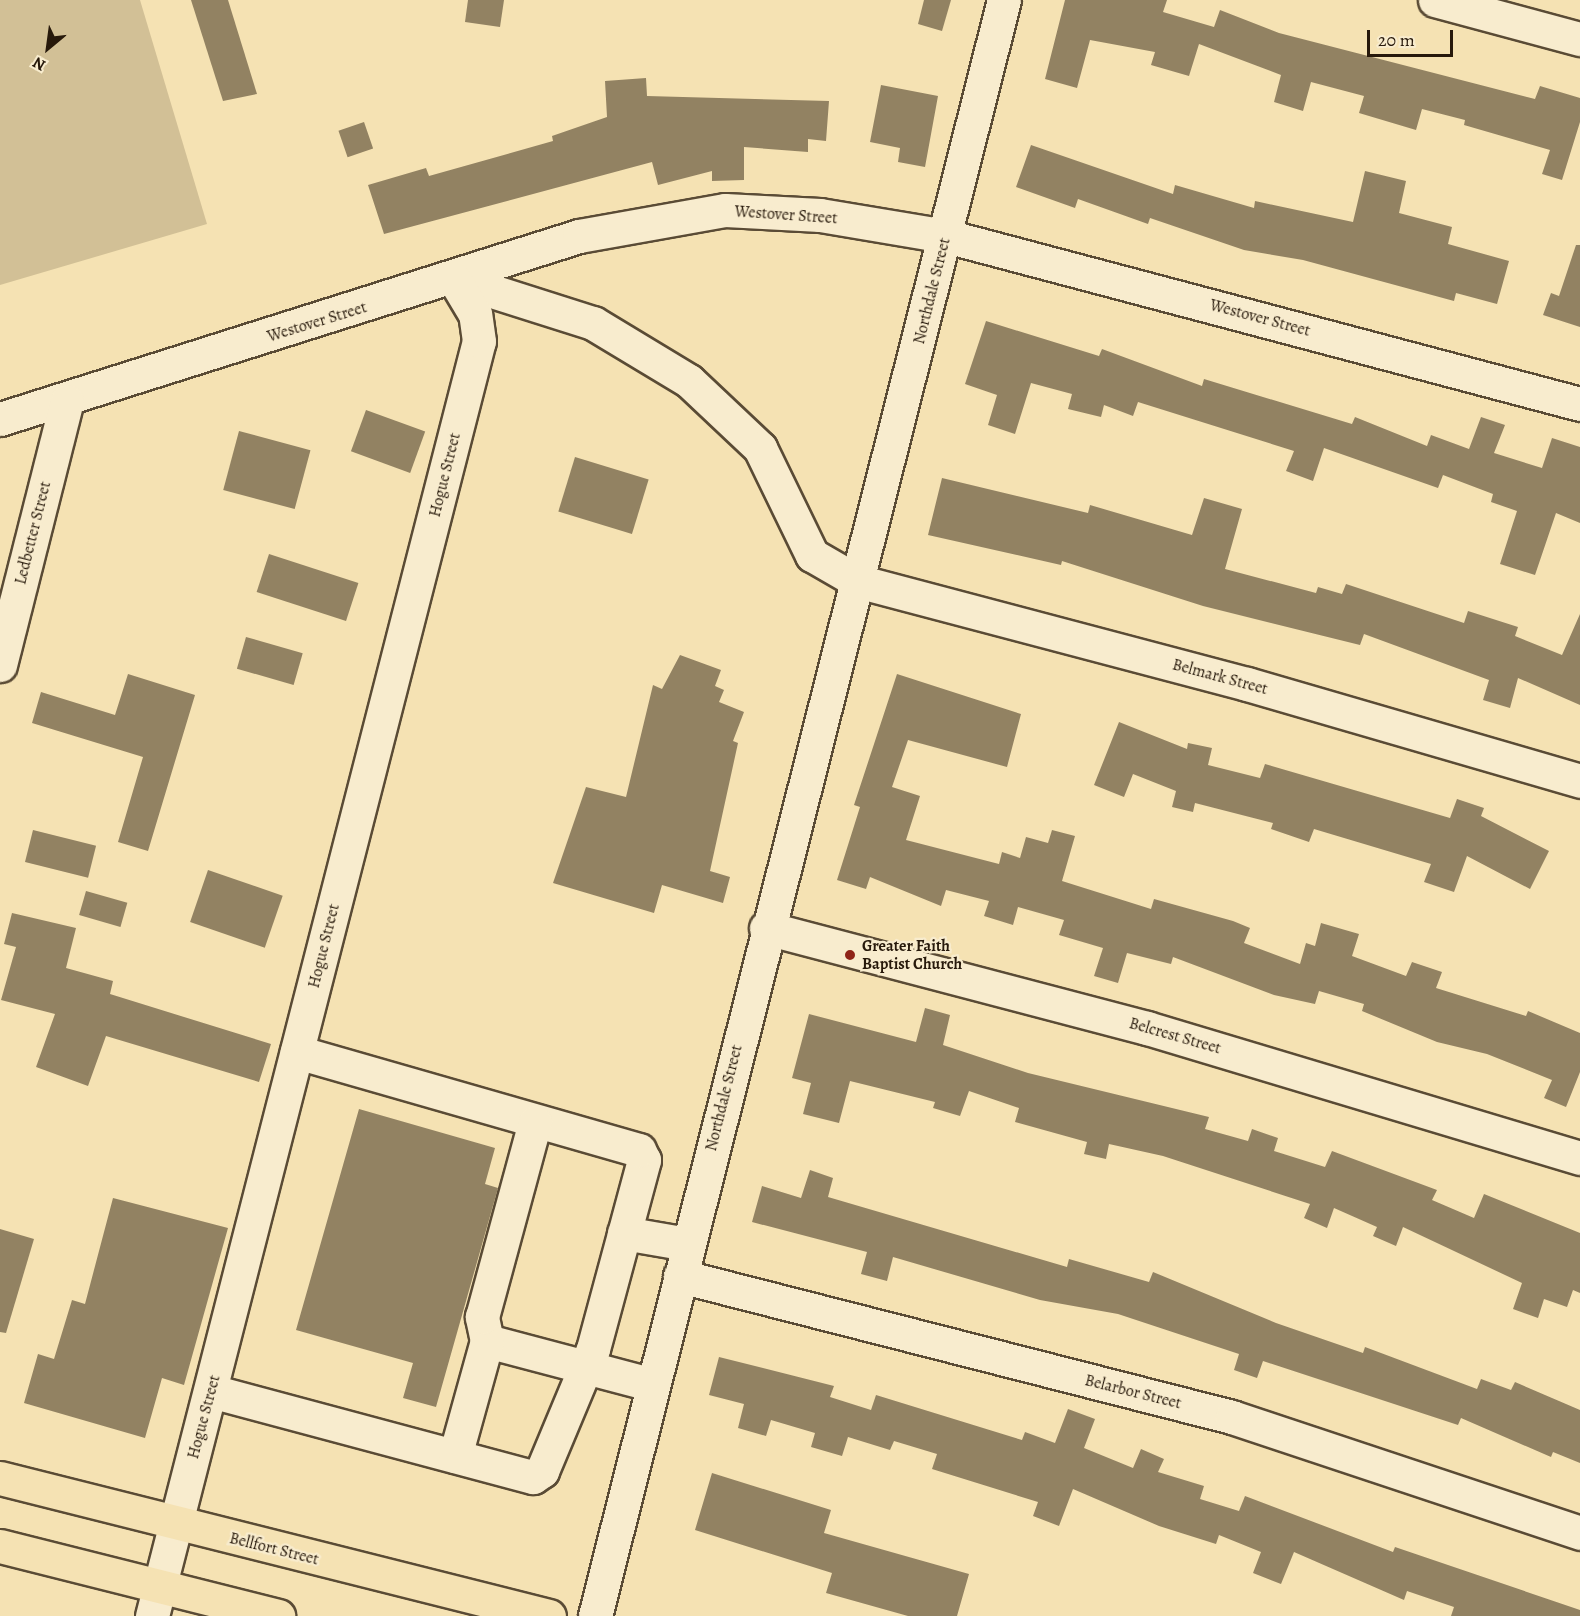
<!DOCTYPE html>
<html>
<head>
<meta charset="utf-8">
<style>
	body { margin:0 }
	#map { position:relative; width:1580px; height:1616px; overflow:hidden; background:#f5e2b3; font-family:Alegreya,serif }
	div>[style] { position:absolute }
	.green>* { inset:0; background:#d2c096 }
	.building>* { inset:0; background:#928262; transform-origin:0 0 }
	.roads { filter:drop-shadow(2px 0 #5a4b35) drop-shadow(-2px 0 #5a4b35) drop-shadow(0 2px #5a4b35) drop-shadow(0 -2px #5a4b35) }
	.minor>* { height:33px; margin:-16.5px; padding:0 16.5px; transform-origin:16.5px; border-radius:16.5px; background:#f8ecce }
	.major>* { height:33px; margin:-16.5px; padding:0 16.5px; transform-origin:16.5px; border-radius:16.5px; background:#f5e2b3 }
	.dots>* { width:16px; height:16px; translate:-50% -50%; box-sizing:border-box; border:3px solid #f8ecce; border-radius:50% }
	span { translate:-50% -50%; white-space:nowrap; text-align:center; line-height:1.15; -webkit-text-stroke:4.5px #f8ecce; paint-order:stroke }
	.street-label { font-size:16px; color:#27190b }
	.poi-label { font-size:16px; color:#27190b; font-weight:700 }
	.left { translate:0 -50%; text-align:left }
	.north { position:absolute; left:18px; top:18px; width:60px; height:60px; -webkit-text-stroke:4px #f8ecce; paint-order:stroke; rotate:209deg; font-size:16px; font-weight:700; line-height:24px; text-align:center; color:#27190b }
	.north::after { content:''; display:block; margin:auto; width:21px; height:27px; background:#27190b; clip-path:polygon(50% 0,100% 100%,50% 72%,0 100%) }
	.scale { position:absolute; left:1367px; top:30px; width:86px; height:27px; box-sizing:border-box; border:3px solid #27190b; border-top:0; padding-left:8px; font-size:18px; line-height:21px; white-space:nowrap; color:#27190b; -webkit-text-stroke:4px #f8ecce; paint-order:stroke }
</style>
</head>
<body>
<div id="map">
	<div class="green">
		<div style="clip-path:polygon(0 0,140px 0,207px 224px,0 285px)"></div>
	</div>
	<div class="building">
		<div style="clip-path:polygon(191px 0,228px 0,257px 94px,223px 101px)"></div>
		<div style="clip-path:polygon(468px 0,504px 0,500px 27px,465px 22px)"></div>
		<div style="clip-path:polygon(924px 0,951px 0,942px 31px,918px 24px)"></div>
		<div style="clip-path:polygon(1065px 0,1167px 0,1163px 12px,1214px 27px,1220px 10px,1279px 33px,1535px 99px,1540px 86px,1580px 98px,1580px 122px,1562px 180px,1542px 174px,1550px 150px,1464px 125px,1465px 120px,1422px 109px,1416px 130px,1359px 113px,1364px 96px,1311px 82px,1303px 111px,1274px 102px,1281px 75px,1199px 44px,1189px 76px,1151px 65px,1155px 52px,1090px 40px,1077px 88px,1045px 79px)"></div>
		<div style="clip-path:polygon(646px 78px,647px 96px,829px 101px,826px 141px,808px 139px,808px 152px,744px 147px,744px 180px,712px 181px,712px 171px,658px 185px,652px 162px,384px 234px,368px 185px,426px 168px,429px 176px,553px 141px,552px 136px,607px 117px,605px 81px)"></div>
		<div style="clip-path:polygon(881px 85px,938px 96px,925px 167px,898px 162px,900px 148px,870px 142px)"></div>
		<div style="left:364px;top:122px;width:28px;height:27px;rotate:71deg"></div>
		<div style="clip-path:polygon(1031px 145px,1173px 194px,1175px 185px,1254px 208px,1255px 201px,1353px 222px,1365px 171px,1406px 181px,1399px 213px,1452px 227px,1448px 244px,1509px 261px,1497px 304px,1456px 293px,1454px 301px,1303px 260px,1244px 250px,1150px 218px,1148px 224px,1078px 199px,1075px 208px,1016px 187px)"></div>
		<div style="clip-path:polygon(1576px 245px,1580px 245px,1580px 327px,1543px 315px,1551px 293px,1559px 296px)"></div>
		<div style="clip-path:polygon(986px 321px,1099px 356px,1102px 349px,1202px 386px,1204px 379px,1352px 424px,1355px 417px,1427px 446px,1431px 435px,1469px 449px,1481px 417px,1505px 425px,1494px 453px,1542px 468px,1552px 438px,1580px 447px,1580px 523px,1556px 513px,1535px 575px,1500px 564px,1517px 511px,1491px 502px,1493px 494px,1443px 475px,1438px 488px,1324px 448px,1313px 481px,1286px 471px,1294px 451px,1138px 402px,1133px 416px,1104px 405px,1101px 417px,1068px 409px,1072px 394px,1031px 383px,1015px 434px,988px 425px,997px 395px,965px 384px)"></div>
		<div style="left:366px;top:410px;width:63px;height:44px;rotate:20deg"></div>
		<div style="left:239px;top:431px;width:74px;height:61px;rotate:15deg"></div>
		<div style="left:575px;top:457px;width:77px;height:57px;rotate:17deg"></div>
		<div style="clip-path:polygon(942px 478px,1088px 513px,1090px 505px,1192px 535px,1204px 498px,1242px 509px,1225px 569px,1316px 593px,1318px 587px,1342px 594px,1346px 584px,1464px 623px,1468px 611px,1518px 627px,1515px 636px,1562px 655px,1580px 614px,1580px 705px,1518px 678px,1510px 708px,1483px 700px,1489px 680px,1364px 634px,1360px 645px,1203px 606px,1062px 561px,1061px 565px,928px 535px)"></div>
		<div style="left:269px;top:554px;width:94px;height:40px;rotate:18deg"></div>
		<div style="left:246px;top:637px;width:59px;height:33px;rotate:16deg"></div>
		<div style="clip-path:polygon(680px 655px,721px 670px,715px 686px,724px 690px,719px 702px,744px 712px,733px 741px,738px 743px,710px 871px,730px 877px,723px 903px,662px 885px,654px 913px,553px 883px,586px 787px,626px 797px,653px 685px,662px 689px)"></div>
		<div style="clip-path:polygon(128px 674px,195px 695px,148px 851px,118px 842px,143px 757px,32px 723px,41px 692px,115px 715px)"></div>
		<div style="clip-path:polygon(897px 674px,1021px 714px,1007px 767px,908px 740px,892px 787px,920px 796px,906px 840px,999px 864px,1002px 852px,1020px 858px,1026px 837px,1048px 843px,1052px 830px,1075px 836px,1062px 881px,1151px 909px,1154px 899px,1233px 921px,1250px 928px,1244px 943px,1300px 964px,1306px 943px,1315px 946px,1321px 923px,1359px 934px,1352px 956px,1406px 976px,1412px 962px,1442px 972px,1436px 988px,1526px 1016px,1528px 1011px,1580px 1033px,1580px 1072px,1566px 1107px,1544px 1098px,1552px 1080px,1487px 1054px,1437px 1042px,1362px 1011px,1364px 1004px,1319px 991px,1315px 1004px,1274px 995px,1173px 957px,1171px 964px,1127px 953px,1118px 983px,1094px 976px,1103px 948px,1059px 935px,1064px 920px,1018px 907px,1013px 925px,984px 916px,989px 901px,946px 890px,941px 906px,870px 877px,866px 889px,837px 880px,860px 807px,854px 805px)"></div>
		<div style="clip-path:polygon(1119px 722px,1187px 749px,1188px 743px,1212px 748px,1208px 765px,1260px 778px,1265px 764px,1450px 818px,1457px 799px,1484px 808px,1481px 816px,1549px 851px,1530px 889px,1467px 856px,1454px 892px,1424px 882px,1431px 864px,1314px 829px,1309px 842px,1271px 829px,1273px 823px,1195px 803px,1193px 812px,1172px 807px,1176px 791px,1133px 774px,1124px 797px,1094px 785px)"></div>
		<div style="left:33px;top:830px;width:65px;height:33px;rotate:14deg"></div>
		<div style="left:208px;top:870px;width:79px;height:55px;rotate:19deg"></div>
		<div style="left:86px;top:891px;width:43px;height:25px;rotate:16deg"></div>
		<div style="clip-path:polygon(12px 913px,76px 928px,66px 968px,113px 981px,110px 994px,271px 1044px,259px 1082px,106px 1036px,88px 1086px,36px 1067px,55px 1014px,1px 1000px,16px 947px,4px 944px)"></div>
		<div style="clip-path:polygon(925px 1008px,950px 1015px,943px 1045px,1028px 1073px,1209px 1117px,1205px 1129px,1248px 1141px,1252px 1129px,1278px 1138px,1274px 1151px,1325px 1167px,1332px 1151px,1437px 1190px,1432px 1200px,1474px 1218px,1484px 1194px,1580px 1233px,1580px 1293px,1573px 1290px,1567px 1307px,1544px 1299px,1538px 1318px,1513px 1309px,1522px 1283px,1403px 1227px,1396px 1246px,1373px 1236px,1377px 1227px,1334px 1208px,1327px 1228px,1304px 1218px,1310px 1204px,1163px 1156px,1109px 1144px,1106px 1159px,1084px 1154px,1087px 1142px,1015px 1122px,1019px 1108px,969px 1091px,960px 1116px,933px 1108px,935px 1102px,850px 1081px,839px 1123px,803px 1114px,811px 1083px,792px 1078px,809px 1014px,916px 1042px)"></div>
		<div style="clip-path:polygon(359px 1109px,495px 1148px,485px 1184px,498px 1188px,436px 1407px,403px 1398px,413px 1363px,296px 1330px)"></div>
		<div style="clip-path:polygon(810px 1170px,833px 1178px,828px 1197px,1067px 1267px,1069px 1259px,1149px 1282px,1153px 1272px,1276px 1323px,1363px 1353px,1365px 1347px,1477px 1389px,1481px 1379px,1511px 1390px,1515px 1382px,1580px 1410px,1580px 1463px,1553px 1452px,1551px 1457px,1461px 1418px,1458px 1425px,1263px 1361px,1257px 1378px,1234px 1370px,1239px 1354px,1118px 1314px,1040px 1300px,893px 1257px,887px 1281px,861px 1274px,867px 1252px,752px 1222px,762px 1186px,801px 1198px)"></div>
		<div style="clip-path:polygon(113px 1198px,228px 1228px,184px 1385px,162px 1378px,145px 1438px,24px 1403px,38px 1354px,54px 1359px,72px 1300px,85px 1304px)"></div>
		<div style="clip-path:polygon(0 1229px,34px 1239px,6px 1333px,0 1332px)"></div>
		<div style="clip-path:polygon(719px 1357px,834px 1386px,830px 1397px,871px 1410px,876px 1395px,1022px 1440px,1025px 1432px,1055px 1443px,1068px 1409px,1095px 1419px,1084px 1448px,1133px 1468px,1141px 1449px,1164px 1459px,1158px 1472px,1204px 1486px,1200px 1499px,1239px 1511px,1245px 1496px,1393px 1552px,1395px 1547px,1580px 1610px,1580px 1616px,1451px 1616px,1454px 1607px,1407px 1591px,1404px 1600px,1294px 1552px,1281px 1584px,1253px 1573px,1261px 1552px,1219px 1535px,1216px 1544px,1159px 1526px,1073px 1489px,1059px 1526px,1033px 1516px,1038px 1502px,932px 1469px,937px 1454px,894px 1441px,890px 1450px,848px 1437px,842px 1456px,811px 1447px,815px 1433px,771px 1420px,766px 1436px,738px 1428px,744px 1404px,709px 1395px)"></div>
		<div style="clip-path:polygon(712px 1473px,831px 1510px,824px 1533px,969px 1574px,957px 1616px,908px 1616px,826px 1593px,832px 1573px,695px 1530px)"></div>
	</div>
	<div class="roads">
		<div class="minor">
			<div style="left:1435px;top:0;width:150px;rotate:15.1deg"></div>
			<div style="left:454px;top:279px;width:146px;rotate:17.6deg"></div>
			<div style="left:593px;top:323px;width:112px;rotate:31.1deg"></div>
			<div style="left:689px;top:381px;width:98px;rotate:43.3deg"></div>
			<div style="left:760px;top:448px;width:119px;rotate:64.1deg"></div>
			<div style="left:812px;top:555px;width:52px;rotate:30deg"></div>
			<div style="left:857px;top:581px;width:403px;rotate:14.8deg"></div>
			<div style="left:1247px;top:684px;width:347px;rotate:16.2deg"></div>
			<div style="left:0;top:419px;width:607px;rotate:-17.54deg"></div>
			<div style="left:579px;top:236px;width:148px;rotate:-10.1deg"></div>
			<div style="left:725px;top:210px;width:95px;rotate:3deg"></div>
			<div style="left:820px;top:215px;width:128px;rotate:9.5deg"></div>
			<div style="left:946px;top:236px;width:656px;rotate:14.84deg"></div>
			<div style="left:0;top:665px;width:272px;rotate:-75.8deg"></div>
			<div style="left:766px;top:928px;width:394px;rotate:14.7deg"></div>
			<div style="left:1147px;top:1028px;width:452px;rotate:16.7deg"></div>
			<div style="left:624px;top:1233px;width:64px;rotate:9.9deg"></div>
			<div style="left:680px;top:1276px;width:570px;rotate:14.33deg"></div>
			<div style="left:1232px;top:1417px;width:367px;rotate:18.4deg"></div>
			<div style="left:487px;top:1341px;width:169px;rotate:14.8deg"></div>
			<div style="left:211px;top:1391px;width:333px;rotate:15deg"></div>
			<div style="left:533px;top:1477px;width:11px;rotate:-34deg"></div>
			<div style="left:542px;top:1471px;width:132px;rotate:-67.3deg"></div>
			<div style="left:593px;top:1349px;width:196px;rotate:-74.9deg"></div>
			<div style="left:644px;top:1160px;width:11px;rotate:-117deg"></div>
			<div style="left:639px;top:1150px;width:356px;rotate:-164deg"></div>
			<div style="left:455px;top:1456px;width:119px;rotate:-74.5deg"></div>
			<div style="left:487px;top:1341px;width:25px;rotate:-102deg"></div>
			<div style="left:482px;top:1317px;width:202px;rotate:-74.8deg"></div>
			<div style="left:152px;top:1616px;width:1316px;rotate:-75.62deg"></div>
			<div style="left:479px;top:341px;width:27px;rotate:-98deg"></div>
			<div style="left:475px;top:314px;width:41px;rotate:-121deg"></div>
			<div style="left:595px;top:1616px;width:1667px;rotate:-75.8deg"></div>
		</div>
		<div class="major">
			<div style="left:0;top:1478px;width:566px;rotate:14.11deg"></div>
			<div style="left:0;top:1546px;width:287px;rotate:14.1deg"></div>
		</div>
	</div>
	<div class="dots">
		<div style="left:850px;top:955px;background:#8f2418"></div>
	</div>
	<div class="street-label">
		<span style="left:786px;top:215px;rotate:4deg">Westover Street</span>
		<span style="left:932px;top:291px;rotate:-76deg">Northdale Street</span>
		<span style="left:1260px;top:318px;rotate:15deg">Westover Street</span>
		<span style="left:317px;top:322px;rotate:-17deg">Westover Street</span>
		<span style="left:445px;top:475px;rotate:-76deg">Hogue Street</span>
		<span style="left:33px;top:533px;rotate:-76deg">Ledbetter Street</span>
		<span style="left:1220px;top:677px;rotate:15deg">Belmark Street</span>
		<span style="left:324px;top:946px;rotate:-76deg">Hogue Street</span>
		<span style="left:1175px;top:1036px;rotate:16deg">Belcrest Street</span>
		<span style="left:724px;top:1098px;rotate:-76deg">Northdale Street</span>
		<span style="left:1133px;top:1392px;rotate:14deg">Belarbor Street</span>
		<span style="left:204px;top:1417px;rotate:-75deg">Hogue Street</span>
		<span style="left:274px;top:1549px;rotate:14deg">Bellfort Street</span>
	</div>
	<div class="poi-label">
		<span class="left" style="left:862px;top:955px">Greater Faith<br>Baptist Church</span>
	</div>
	<div class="north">N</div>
	<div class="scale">20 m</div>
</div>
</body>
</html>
